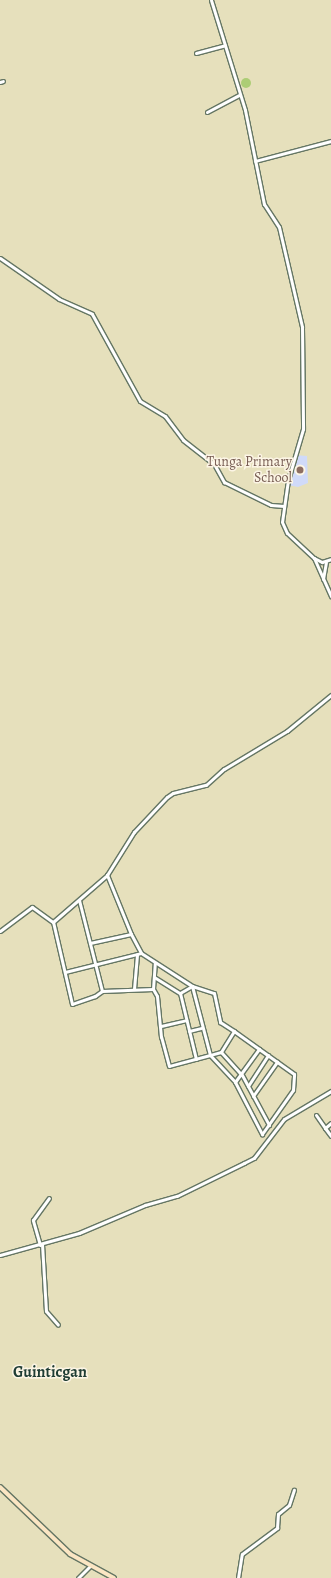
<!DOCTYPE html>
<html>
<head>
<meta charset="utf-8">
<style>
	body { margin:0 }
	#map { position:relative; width:331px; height:1578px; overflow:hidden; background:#e6e0bc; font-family:Alegreya,serif }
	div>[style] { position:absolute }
	.built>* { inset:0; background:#d0daf9 }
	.green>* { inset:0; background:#accd75 }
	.round { border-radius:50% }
	.roads { filter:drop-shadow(1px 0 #657664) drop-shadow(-1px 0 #657664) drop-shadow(0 1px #657664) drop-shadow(0 -1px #657664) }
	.street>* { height:3px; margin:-1.5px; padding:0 1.5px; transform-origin:1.5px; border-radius:1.5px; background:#fff }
	.secondary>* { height:4px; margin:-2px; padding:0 2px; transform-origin:2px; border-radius:2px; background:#fbe6c3 }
	.dots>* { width:11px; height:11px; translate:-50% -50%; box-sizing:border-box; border:2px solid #fcf5e5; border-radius:50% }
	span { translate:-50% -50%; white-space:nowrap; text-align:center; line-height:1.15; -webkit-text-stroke:3px #fcf5e5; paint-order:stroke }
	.education-label { font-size:14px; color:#785e54 }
	.right { translate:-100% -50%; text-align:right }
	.quarter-label { font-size:16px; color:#1f3d34; font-weight:700 }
</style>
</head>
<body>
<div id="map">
	<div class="built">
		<div style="clip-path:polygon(295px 455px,307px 456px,308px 483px,298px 487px,288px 485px)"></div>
	</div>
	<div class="green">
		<div class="round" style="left:241px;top:78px;width:10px;height:10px"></div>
	</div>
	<div class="roads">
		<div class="street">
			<div style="left:211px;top:0;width:115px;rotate:72.8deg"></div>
			<div style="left:245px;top:110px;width:96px;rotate:78.6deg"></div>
			<div style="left:264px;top:204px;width:27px;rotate:57deg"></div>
			<div style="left:279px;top:227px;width:103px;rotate:77deg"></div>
			<div style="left:302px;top:327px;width:102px;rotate:89.4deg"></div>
			<div style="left:303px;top:429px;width:53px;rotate:106.4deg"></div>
			<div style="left:288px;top:480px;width:42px;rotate:98.1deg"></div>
			<div style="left:282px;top:522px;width:12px;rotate:66deg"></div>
			<div style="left:287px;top:533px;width:37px;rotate:43deg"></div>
			<div style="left:314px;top:558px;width:9px;rotate:27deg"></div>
			<div style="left:322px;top:562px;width:9px;rotate:-18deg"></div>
			<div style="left:196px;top:53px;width:30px;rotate:-15deg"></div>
			<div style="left:0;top:82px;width:3px;rotate:-18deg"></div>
			<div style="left:207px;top:112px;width:36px;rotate:-28deg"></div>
			<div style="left:255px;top:161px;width:79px;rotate:-14.7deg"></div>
			<div style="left:0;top:258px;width:72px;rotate:34.8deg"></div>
			<div style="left:59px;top:299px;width:36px;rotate:24deg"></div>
			<div style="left:92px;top:314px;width:99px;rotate:61.1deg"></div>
			<div style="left:140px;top:401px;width:29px;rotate:31deg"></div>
			<div style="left:165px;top:416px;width:30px;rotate:53deg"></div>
			<div style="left:183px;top:440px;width:39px;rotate:38deg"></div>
			<div style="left:214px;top:464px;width:21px;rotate:61deg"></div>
			<div style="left:224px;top:482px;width:52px;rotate:26.1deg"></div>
			<div style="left:271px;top:505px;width:13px;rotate:4deg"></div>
			<div style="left:314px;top:558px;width:42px;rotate:65.9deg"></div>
			<div style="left:323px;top:579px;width:17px;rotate:-80deg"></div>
			<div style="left:79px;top:900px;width:94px;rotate:75.8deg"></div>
			<div style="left:102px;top:991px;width:9px;rotate:144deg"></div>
			<div style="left:95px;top:996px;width:24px;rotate:161deg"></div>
			<div style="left:72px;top:1004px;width:84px;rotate:-103deg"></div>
			<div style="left:53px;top:922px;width:72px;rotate:-41deg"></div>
			<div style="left:107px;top:875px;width:51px;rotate:-57.9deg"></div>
			<div style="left:134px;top:832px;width:48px;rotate:-46.7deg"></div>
			<div style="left:167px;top:797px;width:7px;rotate:-34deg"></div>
			<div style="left:173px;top:793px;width:34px;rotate:-14deg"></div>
			<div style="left:206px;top:785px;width:24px;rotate:-42deg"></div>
			<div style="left:224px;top:769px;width:74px;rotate:-31.1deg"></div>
			<div style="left:287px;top:731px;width:57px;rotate:-39.3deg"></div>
			<div style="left:0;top:931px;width:40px;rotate:-37deg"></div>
			<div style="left:32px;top:907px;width:26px;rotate:36deg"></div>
			<div style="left:131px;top:934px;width:21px;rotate:62deg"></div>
			<div style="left:141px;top:953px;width:61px;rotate:32.9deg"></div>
			<div style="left:192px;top:986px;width:71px;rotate:75.4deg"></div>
			<div style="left:210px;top:1055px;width:37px;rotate:47deg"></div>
			<div style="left:235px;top:1082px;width:59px;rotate:62.6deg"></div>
			<div style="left:262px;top:1134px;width:54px;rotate:-54.8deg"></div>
			<div style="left:293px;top:1090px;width:16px;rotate:-86deg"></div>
			<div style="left:294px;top:1074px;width:74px;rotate:-144.4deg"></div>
			<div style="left:234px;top:1031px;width:25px;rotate:122deg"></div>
			<div style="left:221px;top:1052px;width:11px;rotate:165deg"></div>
			<div style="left:210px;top:1055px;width:42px;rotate:165deg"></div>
			<div style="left:169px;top:1066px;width:30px;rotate:-105deg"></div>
			<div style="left:161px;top:1037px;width:41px;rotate:-95.6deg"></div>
			<div style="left:157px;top:996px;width:8px;rotate:-120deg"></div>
			<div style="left:153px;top:989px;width:26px;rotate:-86deg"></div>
			<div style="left:90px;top:943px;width:42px;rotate:-12.4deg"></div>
			<div style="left:131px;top:934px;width:64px;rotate:-112.1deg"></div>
			<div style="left:65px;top:972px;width:78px;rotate:-14deg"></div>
			<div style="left:154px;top:977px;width:31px;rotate:32deg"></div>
			<div style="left:180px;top:993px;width:68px;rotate:76.4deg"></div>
			<div style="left:134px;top:989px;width:35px;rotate:-85deg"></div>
			<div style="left:102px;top:991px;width:51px;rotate:-2.2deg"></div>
			<div style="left:180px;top:993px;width:14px;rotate:-30deg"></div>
			<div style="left:192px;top:986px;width:23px;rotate:18deg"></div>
			<div style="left:214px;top:993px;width:30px;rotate:78deg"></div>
			<div style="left:220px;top:1022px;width:17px;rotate:33deg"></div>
			<div style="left:161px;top:1026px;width:26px;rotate:-13deg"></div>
			<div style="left:189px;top:1031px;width:12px;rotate:-14deg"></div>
			<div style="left:221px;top:1052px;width:31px;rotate:48deg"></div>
			<div style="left:242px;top:1075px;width:57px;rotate:61.6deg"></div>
			<div style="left:235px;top:1082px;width:41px;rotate:-54deg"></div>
			<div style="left:248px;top:1086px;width:37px;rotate:-57deg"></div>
			<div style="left:253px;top:1096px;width:42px;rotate:-54.8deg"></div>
			<div style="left:316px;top:1115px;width:16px;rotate:55deg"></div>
			<div style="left:331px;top:1123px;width:8px;rotate:140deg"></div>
			<div style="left:325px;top:1128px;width:10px;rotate:53deg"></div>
			<div style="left:42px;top:1244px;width:67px;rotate:86.6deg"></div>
			<div style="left:46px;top:1311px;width:18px;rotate:49deg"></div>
			<div style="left:40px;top:1245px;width:26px;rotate:-106deg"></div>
			<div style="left:33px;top:1220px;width:27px;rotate:-54deg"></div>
			<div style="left:0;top:1255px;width:82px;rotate:-15.6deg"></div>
			<div style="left:79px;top:1233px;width:72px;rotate:-23deg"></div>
			<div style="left:145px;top:1205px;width:33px;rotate:-16deg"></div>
			<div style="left:177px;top:1196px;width:75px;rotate:-26.2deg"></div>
			<div style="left:244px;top:1163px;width:11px;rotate:-27deg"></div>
			<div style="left:254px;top:1158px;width:49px;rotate:-52.4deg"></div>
			<div style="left:284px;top:1119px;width:55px;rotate:-30.8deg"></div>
			<div style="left:78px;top:1578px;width:18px;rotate:-45deg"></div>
			<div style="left:238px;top:1578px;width:24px;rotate:-81deg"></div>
			<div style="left:242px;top:1554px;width:44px;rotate:-36.6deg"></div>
			<div style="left:277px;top:1528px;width:14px;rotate:-86deg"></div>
			<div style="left:278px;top:1514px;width:14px;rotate:-39deg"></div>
			<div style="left:289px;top:1505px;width:16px;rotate:-72deg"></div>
		</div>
		<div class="secondary">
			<div style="left:0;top:1487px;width:97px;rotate:43.7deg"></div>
			<div style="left:70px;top:1554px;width:50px;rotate:28.6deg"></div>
		</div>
	</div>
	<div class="dots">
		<div style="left:300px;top:470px;background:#8d6e63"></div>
	</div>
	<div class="education-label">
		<span class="right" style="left:292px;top:470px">Tunga Primary<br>School</span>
	</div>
	<div class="quarter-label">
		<span style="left:50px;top:1372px">Guinticgan</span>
	</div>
</div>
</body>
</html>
